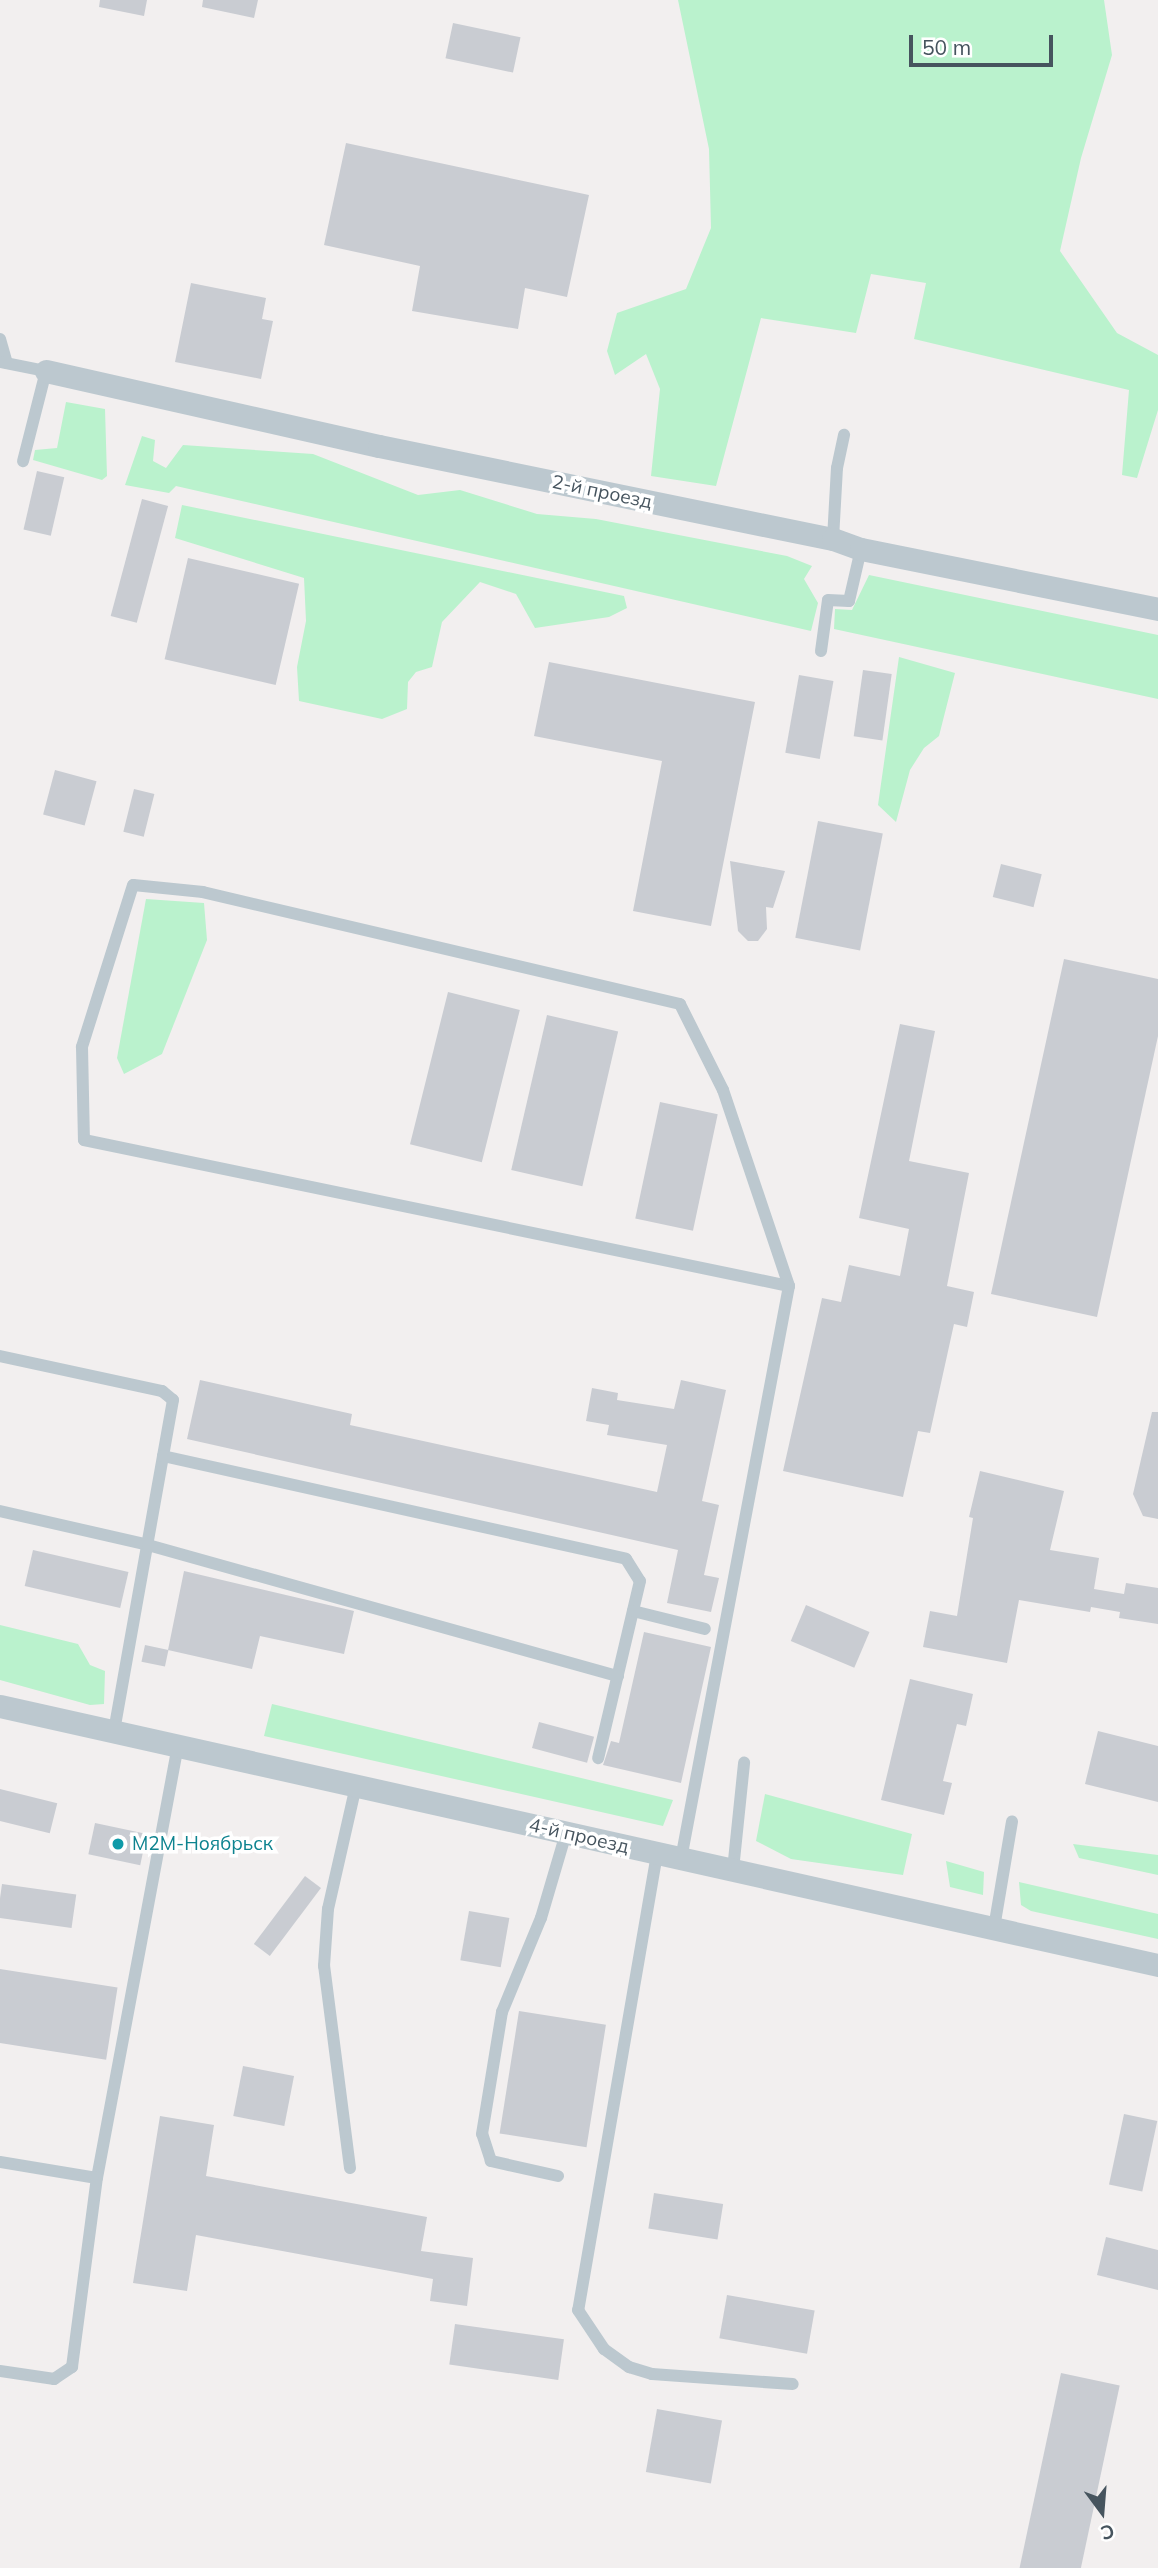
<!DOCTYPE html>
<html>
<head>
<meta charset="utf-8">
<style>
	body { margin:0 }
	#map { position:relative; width:1158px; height:2568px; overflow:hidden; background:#f2efef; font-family:Mulish,sans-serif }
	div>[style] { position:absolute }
	.green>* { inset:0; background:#baf2cd }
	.building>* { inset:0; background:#c9ccd2; transform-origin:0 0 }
	.service>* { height:12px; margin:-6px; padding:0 6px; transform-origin:6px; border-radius:6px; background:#bcc8cf }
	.minor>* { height:23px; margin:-11.5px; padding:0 11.5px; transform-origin:11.5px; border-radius:11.5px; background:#bcc8cf }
	.dots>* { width:19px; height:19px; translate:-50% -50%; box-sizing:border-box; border:4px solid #fff; border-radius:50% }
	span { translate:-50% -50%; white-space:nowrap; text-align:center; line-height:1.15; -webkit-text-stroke:7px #fff; paint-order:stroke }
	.street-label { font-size:19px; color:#46545e }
	.culture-label { font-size:19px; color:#0d838f }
	.left { translate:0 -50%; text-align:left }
	.north { position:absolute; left:1067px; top:2477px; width:70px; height:70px; -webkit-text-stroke:5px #fff; paint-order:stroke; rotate:164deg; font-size:19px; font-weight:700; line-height:28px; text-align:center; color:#46545e }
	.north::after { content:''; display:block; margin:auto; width:24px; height:32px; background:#46545e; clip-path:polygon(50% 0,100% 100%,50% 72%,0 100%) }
	.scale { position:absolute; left:909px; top:35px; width:144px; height:32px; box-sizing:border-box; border:4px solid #46545e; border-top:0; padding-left:9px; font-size:21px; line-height:24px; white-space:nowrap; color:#46545e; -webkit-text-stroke:5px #fff; paint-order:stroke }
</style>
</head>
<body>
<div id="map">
	<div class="green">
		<div style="clip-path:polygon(678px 0,1104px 0,1112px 55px,1081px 158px,1060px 251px,1117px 333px,1158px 355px,1158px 410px,1137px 478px,1122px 475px,1129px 390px,914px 339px,926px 283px,871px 274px,856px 333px,761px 318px,716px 486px,651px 476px,660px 389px,646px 354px,615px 375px,607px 351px,617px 313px,686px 289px,711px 228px,709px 149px)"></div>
		<div style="clip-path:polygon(66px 402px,105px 409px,107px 476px,102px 480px,33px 460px,35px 450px,57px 448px)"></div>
		<div style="clip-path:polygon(142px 436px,155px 440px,153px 461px,166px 468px,183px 445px,313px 454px,418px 495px,460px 490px,537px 514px,596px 519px,787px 556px,812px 566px,804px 579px,818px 603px,811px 631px,176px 486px,169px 493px,125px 485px)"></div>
		<div style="clip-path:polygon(182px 505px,624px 596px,627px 608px,609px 617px,535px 628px,516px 594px,480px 582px,442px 622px,432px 667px,416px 672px,408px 682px,407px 709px,382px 719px,299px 701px,297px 667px,306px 621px,304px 578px,175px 538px)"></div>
		<div style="clip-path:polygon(869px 575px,1158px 635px,1158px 699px,834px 629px,835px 609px,852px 610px)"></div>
		<div style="clip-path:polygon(899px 657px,955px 673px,939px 736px,924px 748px,910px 770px,896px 822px,878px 805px)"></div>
		<div style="clip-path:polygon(146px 899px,204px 903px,207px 940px,162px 1054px,124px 1074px,117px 1058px)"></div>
		<div style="clip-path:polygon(0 1625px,78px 1644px,90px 1665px,105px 1671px,104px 1704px,90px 1705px,0 1680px)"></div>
		<div style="clip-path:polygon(272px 1704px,673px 1800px,663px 1826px,264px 1736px)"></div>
		<div style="clip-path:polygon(765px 1794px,912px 1834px,903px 1875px,791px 1859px,756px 1841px)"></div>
		<div style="clip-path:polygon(1073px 1844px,1158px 1855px,1158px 1875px,1079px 1858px)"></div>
		<div style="clip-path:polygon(946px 1861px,984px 1872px,983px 1895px,950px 1887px)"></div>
		<div style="clip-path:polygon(1019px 1882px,1158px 1914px,1158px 1939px,1031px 1911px,1021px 1905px)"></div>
	</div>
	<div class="building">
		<div style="clip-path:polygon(100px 0,147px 0,144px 16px,99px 7px)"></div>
		<div style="clip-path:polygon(203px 0,258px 0,254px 18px,202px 7px)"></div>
		<div style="left:453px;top:23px;width:69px;height:36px;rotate:12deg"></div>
		<div style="clip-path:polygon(346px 143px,589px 195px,567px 297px,525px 288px,518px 329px,412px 311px,420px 266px,324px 245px)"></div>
		<div style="clip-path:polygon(191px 283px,266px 298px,262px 319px,273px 321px,261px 379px,175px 362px)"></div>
		<div style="left:37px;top:471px;width:28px;height:60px;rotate:13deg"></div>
		<div style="left:142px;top:499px;width:27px;height:121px;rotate:15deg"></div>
		<div style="left:188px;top:558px;width:114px;height:104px;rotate:13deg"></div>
		<div style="clip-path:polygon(549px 662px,755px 702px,711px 926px,633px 911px,662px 761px,534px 736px)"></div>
		<div style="left:863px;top:670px;width:29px;height:67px;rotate:8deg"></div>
		<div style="left:799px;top:675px;width:35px;height:79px;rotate:10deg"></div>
		<div style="left:55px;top:770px;width:43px;height:46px;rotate:15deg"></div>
		<div style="left:134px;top:789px;width:21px;height:44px;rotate:14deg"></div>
		<div style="left:818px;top:821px;width:66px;height:119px;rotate:11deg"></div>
		<div style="clip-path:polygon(730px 861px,785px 871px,773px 908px,766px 907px,767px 929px,758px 941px,748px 941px,738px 931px)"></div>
		<div style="left:1001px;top:864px;width:42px;height:34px;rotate:14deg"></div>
		<div style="clip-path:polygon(1064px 959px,1158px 979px,1158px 1036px,1097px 1317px,991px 1294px)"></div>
		<div style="left:448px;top:992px;width:74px;height:157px;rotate:14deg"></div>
		<div style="left:547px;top:1015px;width:73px;height:159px;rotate:13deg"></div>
		<div style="clip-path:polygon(900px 1024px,935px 1031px,909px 1161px,969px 1173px,947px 1286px,974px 1292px,967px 1327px,954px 1324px,930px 1433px,918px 1431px,903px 1497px,783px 1471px,822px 1298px,841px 1302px,849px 1265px,900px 1276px,909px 1229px,859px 1218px)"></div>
		<div style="left:660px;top:1102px;width:59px;height:119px;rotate:12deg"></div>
		<div style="clip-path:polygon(200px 1380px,352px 1414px,350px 1425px,657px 1492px,667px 1445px,607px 1435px,609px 1425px,586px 1421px,592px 1388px,618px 1393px,617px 1400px,674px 1409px,681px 1380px,726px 1390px,702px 1501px,719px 1505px,704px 1575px,719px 1578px,711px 1612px,667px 1603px,678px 1550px,187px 1439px)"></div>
		<div style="clip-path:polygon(1152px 1412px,1158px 1412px,1158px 1519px,1143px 1516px,1133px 1494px)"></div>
		<div style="clip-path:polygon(980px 1471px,1064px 1491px,1050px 1550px,1099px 1558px,1094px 1589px,1124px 1594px,1126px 1583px,1158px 1588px,1158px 1624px,1119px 1618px,1120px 1612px,1091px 1607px,1090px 1612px,1019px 1600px,1007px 1663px,923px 1647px,930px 1611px,957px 1616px,973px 1518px,969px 1517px)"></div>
		<div style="left:33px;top:1550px;width:98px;height:37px;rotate:13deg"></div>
		<div style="clip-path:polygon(184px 1571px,354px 1611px,344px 1654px,260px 1636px,252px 1669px,168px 1650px)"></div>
		<div style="left:806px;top:1605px;width:69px;height:39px;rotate:23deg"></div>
		<div style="clip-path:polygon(644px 1632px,711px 1647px,681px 1783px,603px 1765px,611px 1741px,619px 1743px)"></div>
		<div style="left:145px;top:1645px;width:24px;height:17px;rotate:12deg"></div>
		<div style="clip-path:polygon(910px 1679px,973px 1694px,966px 1726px,957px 1724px,943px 1781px,952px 1783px,944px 1815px,881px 1800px)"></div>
		<div style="left:539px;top:1722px;width:57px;height:27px;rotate:15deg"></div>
		<div style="clip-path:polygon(1098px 1731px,1158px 1746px,1158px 1802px,1085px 1784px)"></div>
		<div style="left:0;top:1789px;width:59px;height:31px;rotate:14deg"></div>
		<div style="left:95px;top:1823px;width:53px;height:32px;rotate:12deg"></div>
		<div style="left:305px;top:1876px;width:20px;height:85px;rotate:37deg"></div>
		<div style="left:2px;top:1884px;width:75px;height:34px;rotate:8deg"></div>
		<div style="left:469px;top:1911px;width:41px;height:50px;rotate:10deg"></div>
		<div style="left:0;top:1969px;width:119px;height:73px;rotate:9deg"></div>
		<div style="left:519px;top:2011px;width:88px;height:124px;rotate:9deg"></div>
		<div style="left:243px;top:2066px;width:52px;height:51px;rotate:11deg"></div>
		<div style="left:1124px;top:2114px;width:34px;height:72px;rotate:12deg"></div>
		<div style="clip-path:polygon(160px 2116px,214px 2125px,206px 2176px,427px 2217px,421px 2251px,473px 2258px,467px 2306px,430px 2301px,433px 2279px,196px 2235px,187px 2291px,133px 2283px)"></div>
		<div style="left:654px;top:2193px;width:70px;height:36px;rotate:9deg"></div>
		<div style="clip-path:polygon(1106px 2237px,1158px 2250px,1158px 2290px,1097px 2275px)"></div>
		<div style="left:727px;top:2295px;width:89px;height:44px;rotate:10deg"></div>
		<div style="left:455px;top:2324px;width:110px;height:41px;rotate:8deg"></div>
		<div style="left:1061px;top:2373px;width:60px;height:200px;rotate:12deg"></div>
		<div style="left:657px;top:2409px;width:66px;height:64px;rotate:10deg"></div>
	</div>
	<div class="service">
		<div style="left:0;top:339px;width:25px;rotate:74deg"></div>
		<div style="left:0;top:362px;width:47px;rotate:11.1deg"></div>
		<div style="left:46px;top:371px;width:93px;rotate:104.3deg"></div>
		<div style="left:833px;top:539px;width:71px;rotate:-86.8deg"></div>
		<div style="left:837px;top:468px;width:34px;rotate:-78deg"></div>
		<div style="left:821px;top:651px;width:51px;rotate:-82.2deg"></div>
		<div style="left:828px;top:600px;width:21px;rotate:3deg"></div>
		<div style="left:849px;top:601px;width:53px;rotate:-77deg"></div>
		<div style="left:0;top:1356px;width:166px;rotate:12.2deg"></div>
		<div style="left:162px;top:1391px;width:14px;rotate:39deg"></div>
		<div style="left:173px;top:1400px;width:337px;rotate:100.1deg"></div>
		<div style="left:163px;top:1456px;width:474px;rotate:12.5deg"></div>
		<div style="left:626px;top:1559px;width:26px;rotate:58deg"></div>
		<div style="left:640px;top:1581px;width:182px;rotate:103.3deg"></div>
		<div style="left:0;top:1511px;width:152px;rotate:12.9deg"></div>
		<div style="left:148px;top:1545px;width:488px;rotate:15.6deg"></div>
		<div style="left:633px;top:1611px;width:74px;rotate:14deg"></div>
		<div style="left:657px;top:1854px;width:463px;rotate:99.8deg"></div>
		<div style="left:578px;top:2310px;width:47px;rotate:56.3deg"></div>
		<div style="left:604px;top:2349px;width:31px;rotate:36deg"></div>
		<div style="left:629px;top:2367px;width:24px;rotate:17deg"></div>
		<div style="left:652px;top:2374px;width:141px;rotate:4.1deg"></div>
		<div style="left:681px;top:1859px;width:583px;rotate:-79.33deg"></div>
		<div style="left:789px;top:1286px;width:207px;rotate:-108.6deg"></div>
		<div style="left:723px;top:1090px;width:96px;rotate:-116.6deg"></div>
		<div style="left:680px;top:1004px;width:490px;rotate:-166.8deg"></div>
		<div style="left:203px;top:892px;width:70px;rotate:-174.3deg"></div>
		<div style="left:133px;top:885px;width:170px;rotate:107.5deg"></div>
		<div style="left:82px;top:1047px;width:93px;rotate:88.8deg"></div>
		<div style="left:84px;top:1140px;width:720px;rotate:11.7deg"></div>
		<div style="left:733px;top:1870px;width:108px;rotate:-84.1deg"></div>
		<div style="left:994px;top:1928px;width:108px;rotate:-80.4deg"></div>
		<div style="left:0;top:2162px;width:98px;rotate:9.4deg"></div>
		<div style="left:97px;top:2178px;width:440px;rotate:-79.4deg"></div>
		<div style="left:350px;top:2168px;width:204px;rotate:-97.3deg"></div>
		<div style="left:324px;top:1966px;width:57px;rotate:-86deg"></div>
		<div style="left:328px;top:1909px;width:126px;rotate:-77.2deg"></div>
		<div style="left:558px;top:2176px;width:69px;rotate:-167.4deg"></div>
		<div style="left:491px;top:2161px;width:28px;rotate:-108deg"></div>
		<div style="left:482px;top:2134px;width:124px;rotate:-80.7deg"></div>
		<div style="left:502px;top:2012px;width:102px;rotate:-67.5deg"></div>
		<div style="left:541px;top:1918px;width:89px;rotate:-73.6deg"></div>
		<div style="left:0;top:2371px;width:55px;rotate:8.4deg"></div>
		<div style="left:54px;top:2379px;width:22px;rotate:-34deg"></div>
		<div style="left:72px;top:2367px;width:191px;rotate:-82.5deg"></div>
	</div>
	<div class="minor">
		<div style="left:46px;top:371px;width:341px;rotate:12.7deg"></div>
		<div style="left:379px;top:446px;width:463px;rotate:11.6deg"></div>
		<div style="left:833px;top:539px;width:30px;rotate:20deg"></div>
		<div style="left:861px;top:549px;width:303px;rotate:11.4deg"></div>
		<div style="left:0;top:1706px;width:1187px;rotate:12.61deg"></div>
	</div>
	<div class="dots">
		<div style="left:118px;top:1844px;background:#0f9aa8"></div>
	</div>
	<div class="street-label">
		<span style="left:602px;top:492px;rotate:12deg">2-й проезд</span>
		<span style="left:579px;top:1836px;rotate:13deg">4-й проезд</span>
	</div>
	<div class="culture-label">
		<span class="left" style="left:132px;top:1844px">М2М-Ноябрьск</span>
	</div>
	<div class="north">С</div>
	<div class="scale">50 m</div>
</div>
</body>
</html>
